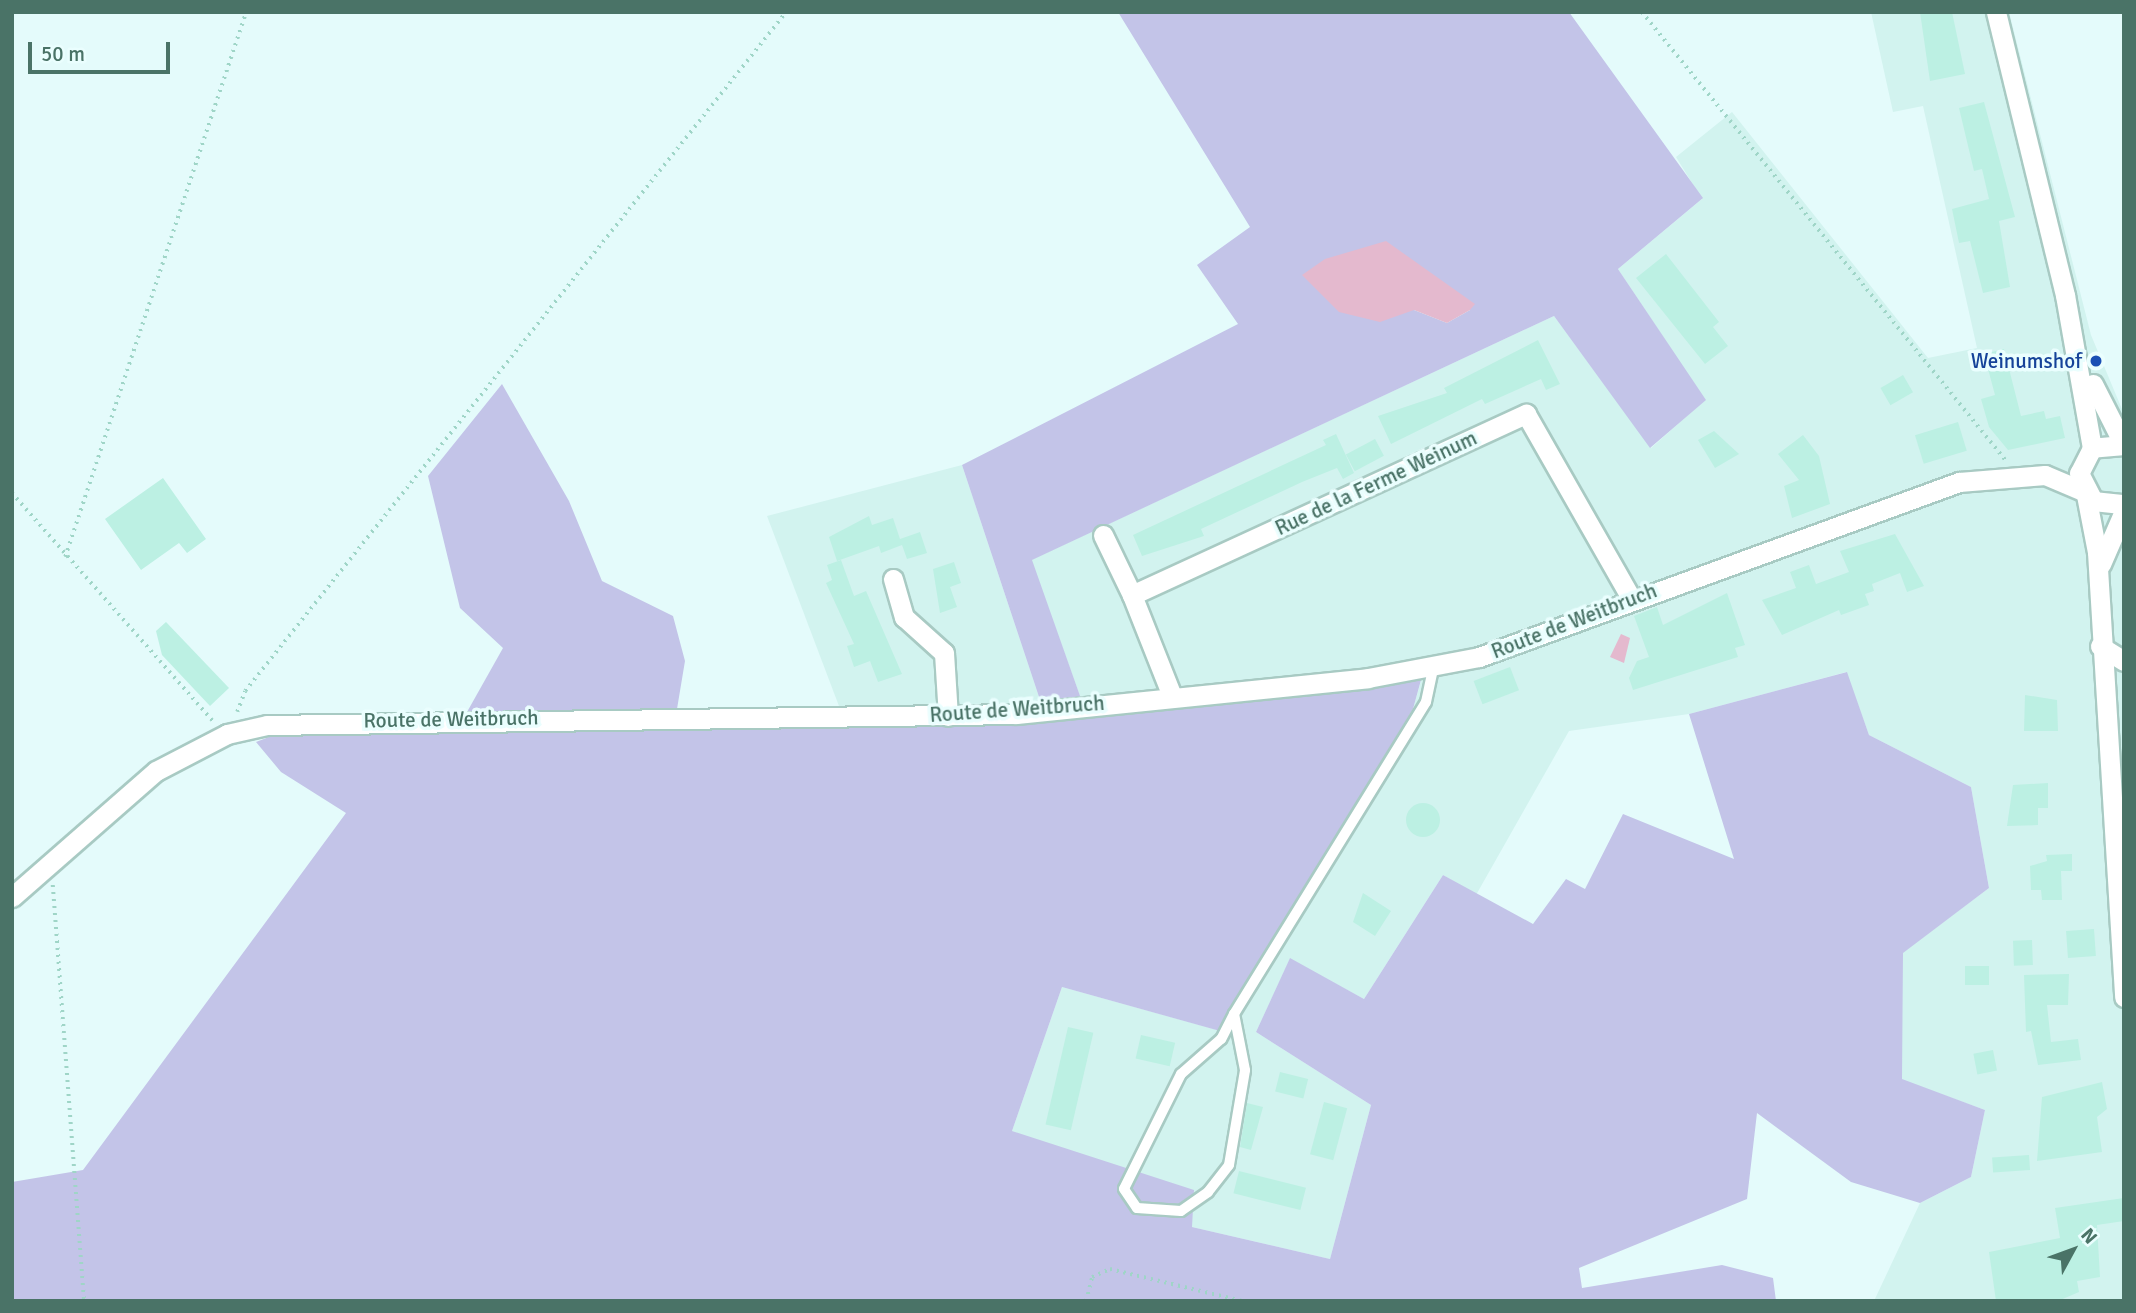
<!DOCTYPE html>
<html>
<head>
<meta charset="utf-8">
<style>
	body { margin:0 }
	#map { position:relative; width:2136px; height:1313px; overflow:hidden; background:#e4fbfb; font-family:Signika,sans-serif }
	div>[style] { position:absolute }
	.residential>* { inset:0; background:#d2f3ef }
	.green>* { inset:0; background:#c3c4e8 }
	.water>* { inset:0; background:#e4b9ce }
	.building>* { inset:0; background:#bcf0e3; transform-origin:0 0 }
	.round { border-radius:50% }
	.path>* { height:3.5px; margin-top:-1.75px; transform-origin:0; background:repeating-linear-gradient(90deg,#9fd5c7 0 2px,transparent 0 7px) }
	.roads { filter:drop-shadow(2px 0 #a8cac3) drop-shadow(-2px 0 #a8cac3) drop-shadow(0 2px #a8cac3) drop-shadow(0 -2px #a8cac3) }
	.lane>* { height:10px; margin:-5px; padding:0 5px; transform-origin:5px; border-radius:5px; background:#fff }
	.street>* { height:19px; margin:-9.5px; padding:0 9.5px; transform-origin:9.5px; border-radius:9.5px; background:#fff }
	.dots>* { width:19px; height:19px; translate:-50% -50%; box-sizing:border-box; border:4px solid #eafefe; border-radius:50% }
	span { translate:-50% -50%; white-space:nowrap; text-align:center; line-height:1.15; -webkit-text-stroke:7px #eafefe; paint-order:stroke }
	.transit-label { font-size:21px; color:#164399 }
	.right { translate:-100% -50%; text-align:right }
	.street-label { font-size:21px; color:#4a7367 }
	.frame { position:absolute; inset:0; border:14px solid #4a7367; pointer-events:none }
	.north { position:absolute; left:2038px; top:1215px; width:70px; height:70px; -webkit-text-stroke:5px #eafefe; paint-order:stroke; rotate:49deg; font-size:19px; font-weight:700; line-height:28px; text-align:center; color:#4a7367 }
	.north::after { content:''; display:block; margin:auto; width:24px; height:32px; background:#4a7367; clip-path:polygon(50% 0,100% 100%,50% 72%,0 100%) }
	.scale { position:absolute; left:28px; top:42px; width:142px; height:32px; box-sizing:border-box; border:4px solid #4a7367; border-top:0; padding-left:9px; font-size:21px; line-height:24px; white-space:nowrap; color:#4a7367; -webkit-text-stroke:5px #eafefe; paint-order:stroke }
</style>
</head>
<body>
<div id="map">
	<div class="residential">
		<div style="clip-path:polygon(1871px 12px,2009px 12px,2091px 335px,2124px 414px,2124px 1301px,1874px 1301px,1920px 1203px,1971px 1177px,1985px 1110px,1902px 1080px,1902px 953px,1989px 888px,1971px 787px,1869px 735px,1846px 672px,1689px 714px,1569px 731px,1476px 895px,1443px 875px,1364px 999px,1290px 959px,1256px 1032px,1371px 1105px,1330px 1259px,1192px 1227px,1012px 1131px,1062px 987px,1221px 1031px,1413px 709px,1421px 681px,1085px 710px,1031px 560px,1554px 316px,1651px 448px,1705px 400px,1618px 269px,1702px 199px,1676px 157px,1732px 112px,1928px 358px,1977px 348px,1923px 106px,1893px 112px)"></div>
		<div style="clip-path:polygon(962px 465px,1047px 721px,845px 722px,767px 516px)"></div>
	</div>
	<div class="green">
		<div style="clip-path:polygon(evenodd,1118px 12px,1569px 12px,1703px 198px,1618px 269px,1706px 400px,1650px 448px,1554px 316px,1032px 560px,1085px 710px,1421px 680px,1413px 709px,1220px 1031px,1062px 987px,1012px 1131px,1194px 1190px,1192px 1227px,1330px 1259px,1371px 1105px,1256px 1032px,1290px 958px,1364px 999px,1443px 875px,1533px 924px,1566px 879px,1585px 889px,1623px 814px,1734px 859px,1689px 714px,1847px 672px,1869px 735px,1971px 787px,1989px 888px,1903px 953px,1902px 1079px,1985px 1110px,1971px 1177px,1920px 1203px,1851px 1182px,1757px 1113px,1747px 1199px,1579px 1268px,1582px 1288px,1722px 1265px,1773px 1278px,1776px 1301px,12px 1301px,12px 1182px,83px 1170px,346px 813px,281px 772px,256px 742px,287px 730px,1047px 721px,962px 465px,1238px 324px,1197px 265px,1250px 227px,1118px 12px,1414px 310px,1470px 310px,1447px 323px,1414px 310px)"></div>
		<div style="clip-path:polygon(502px 384px,569px 501px,602px 581px,673px 616px,685px 661px,677px 709px,467px 712px,503px 648px,460px 608px,428px 476px)"></div>
	</div>
	<div class="water">
		<div style="clip-path:polygon(1386px 241px,1475px 304px,1470px 310px,1447px 323px,1414px 310px,1380px 322px,1339px 312px,1302px 275px,1325px 259px)"></div>
		<div style="clip-path:polygon(1621px 634px,1630px 638px,1624px 663px,1610px 657px)"></div>
	</div>
	<div class="building">
		<div style="clip-path:polygon(1920px 12px,1952px 12px,1965px 74px,1930px 81px)"></div>
		<div style="clip-path:polygon(1984px 102px,2015px 217px,1999px 221px,2010px 287px,1983px 293px,1970px 241px,1959px 243px,1952px 209px,1989px 199px,1982px 169px,1974px 171px,1959px 108px)"></div>
		<div style="clip-path:polygon(1666px 254px,1719px 322px,1713px 327px,1728px 346px,1705px 364px,1636px 278px)"></div>
		<div style="clip-path:polygon(1538px 340px,1560px 384px,1546px 390px,1541px 379px,1485px 404px,1482px 399px,1391px 444px,1378px 416px,1447px 393px,1444px 388px)"></div>
		<div style="clip-path:polygon(2004px 349px,2021px 416px,2044px 411px,2046px 419px,2060px 416px,2065px 438px,2008px 450px,1989px 427px,1981px 399px,1995px 395px,1984px 354px)"></div>
		<div style="left:1903px;top:375px;width:20px;height:26px;rotate:60deg"></div>
		<div style="left:1958px;top:422px;width:30px;height:45px;rotate:73deg"></div>
		<div style="clip-path:polygon(1714px 431px,1739px 454px,1715px 468px,1698px 440px)"></div>
		<div style="clip-path:polygon(1336px 434px,1354px 473px,1343px 479px,1337px 468px,1302px 482px,1201px 529px,1204px 536px,1142px 556px,1133px 535px,1326px 445px,1323px 440px)"></div>
		<div style="clip-path:polygon(1803px 435px,1819px 456px,1830px 504px,1792px 518px,1784px 486px,1799px 480px,1778px 454px)"></div>
		<div style="left:1375px;top:439px;width:19px;height:33px;rotate:62deg"></div>
		<div style="clip-path:polygon(163px 478px,206px 539px,187px 553px,179px 543px,141px 570px,105px 519px)"></div>
		<div style="clip-path:polygon(869px 516px,872px 525px,893px 518px,900px 539px,920px 532px,927px 553px,907px 559px,902px 545px,881px 553px,879px 546px,837px 561px,829px 537px)"></div>
		<div style="clip-path:polygon(1895px 534px,1924px 586px,1907px 592px,1900px 573px,1872px 584px,1874px 591px,1865px 594px,1869px 605px,1841px 615px,1839px 610px,1782px 635px,1762px 600px,1796px 588px,1790px 572px,1809px 565px,1816px 584px,1849px 572px,1840px 551px)"></div>
		<div style="clip-path:polygon(841px 560px,854px 596px,866px 591px,902px 674px,878px 682px,870px 661px,854px 667px,847px 646px,854px 644px,826px 583px,832px 580px,827px 565px)"></div>
		<div style="clip-path:polygon(954px 562px,961px 583px,950px 587px,957px 607px,940px 613px,933px 569px)"></div>
		<div style="clip-path:polygon(1727px 593px,1745px 645px,1735px 648px,1738px 657px,1633px 690px,1629px 678px,1637px 661px,1649px 657px,1634px 616px,1657px 607px,1663px 625px)"></div>
		<div style="clip-path:polygon(166px 622px,229px 688px,210px 706px,162px 655px,156px 631px)"></div>
		<div style="left:1510px;top:667px;width:25px;height:39px;rotate:69deg"></div>
		<div style="clip-path:polygon(2025px 695px,2057px 700px,2058px 731px,2024px 731px)"></div>
		<div style="clip-path:polygon(2048px 783px,2048px 808px,2038px 808px,2038px 825px,2007px 826px,2013px 785px)"></div>
		<div class="round" style="left:1406px;top:803px;width:34px;height:34px"></div>
		<div style="clip-path:polygon(2072px 854px,2072px 871px,2061px 871px,2062px 900px,2042px 900px,2041px 890px,2031px 890px,2030px 866px,2047px 861px,2046px 855px)"></div>
		<div style="clip-path:polygon(1363px 893px,1391px 911px,1375px 936px,1353px 922px)"></div>
		<div style="left:2094px;top:929px;width:27px;height:28px;rotate:86deg"></div>
		<div style="left:2032px;top:940px;width:25px;height:19px;rotate:88deg"></div>
		<div style="left:1989px;top:966px;width:19px;height:24px;rotate:90deg"></div>
		<div style="clip-path:polygon(2069px 974px,2068px 1005px,2047px 1005px,2051px 1042px,2078px 1039px,2081px 1060px,2038px 1065px,2031px 1031px,2026px 1032px,2024px 975px)"></div>
		<div style="left:1068px;top:1027px;width:26px;height:100px;rotate:13deg"></div>
		<div style="left:1141px;top:1035px;width:35px;height:24px;rotate:13deg"></div>
		<div style="left:1993px;top:1050px;width:21px;height:20px;rotate:79deg"></div>
		<div style="left:1280px;top:1072px;width:29px;height:20px;rotate:14deg"></div>
		<div style="clip-path:polygon(2102px 1082px,2107px 1109px,2097px 1117px,2102px 1152px,2037px 1161px,2042px 1097px)"></div>
		<div style="left:1324px;top:1102px;width:24px;height:54px;rotate:15deg"></div>
		<div style="clip-path:polygon(1247px 1103px,1263px 1107px,1251px 1150px,1240px 1147px)"></div>
		<div style="left:2029px;top:1155px;width:15px;height:37px;rotate:86deg"></div>
		<div style="left:1239px;top:1171px;width:69px;height:23px;rotate:14deg"></div>
		<div style="clip-path:polygon(2124px 1198px,2124px 1221px,2097px 1225px,2100px 1277px,2077px 1281px,2079px 1292px,2058px 1301px,1996px 1301px,1989px 1252px,2060px 1238px,2055px 1208px)"></div>
	</div>
	<div class="path">
		<div style="left:1642px;top:12px;width:579px;rotate:50.95deg"></div>
		<div style="left:12px;top:493px;width:305px;rotate:48.6deg"></div>
		<div style="left:65px;top:557px;width:574px;rotate:-71.63deg"></div>
		<div style="left:237px;top:712px;width:22px;rotate:-69deg"></div>
		<div style="left:245px;top:691px;width:868px;rotate:-51.45deg"></div>
		<div style="left:53px;top:885px;width:417px;rotate:85.7deg"></div>
		<div style="left:1086px;top:1301px;width:25px;rotate:-76deg"></div>
		<div style="left:1092px;top:1277px;width:20px;rotate:-24deg"></div>
		<div style="left:1110px;top:1269px;width:136px;rotate:13.6deg"></div>
		<div style="left:1475px;top:1301px;width:22px"></div>
	</div>
	<div class="roads">
		<div class="lane">
			<div style="left:1234px;top:1014px;width:28px;rotate:117deg"></div>
			<div style="left:1221px;top:1039px;width:53px;rotate:138.8deg"></div>
			<div style="left:1181px;top:1074px;width:128px;rotate:116.4deg"></div>
			<div style="left:1124px;top:1189px;width:23px;rotate:56deg"></div>
			<div style="left:1137px;top:1208px;width:44px;rotate:3.9deg"></div>
			<div style="left:1181px;top:1211px;width:33px;rotate:-35deg"></div>
			<div style="left:1208px;top:1192px;width:34px;rotate:-52deg"></div>
			<div style="left:1229px;top:1165px;width:96px;rotate:-80.4deg"></div>
			<div style="left:1245px;top:1070px;width:57px;rotate:-101.1deg"></div>
			<div style="left:1234px;top:1014px;width:366px;rotate:-58.4deg"></div>
			<div style="left:1426px;top:702px;width:34px;rotate:-78deg"></div>
		</div>
		<div class="street">
			<div style="left:1996px;top:12px;width:291px;rotate:76.3deg"></div>
			<div style="left:2065px;top:295px;width:155px;rotate:80deg"></div>
			<div style="left:2093px;top:384px;width:68px;rotate:63.1deg"></div>
			<div style="left:2124px;top:445px;width:32px;rotate:175deg"></div>
			<div style="left:2092px;top:448px;width:28px;rotate:117deg"></div>
			<div style="left:2079px;top:473px;width:31px;rotate:63deg"></div>
			<div style="left:2093px;top:501px;width:31px;rotate:6deg"></div>
			<div style="left:2086px;top:495px;width:58px;rotate:79.1deg"></div>
			<div style="left:2097px;top:552px;width:446px;rotate:86.5deg"></div>
			<div style="left:1103px;top:535px;width:67px;rotate:64.2deg"></div>
			<div style="left:2101px;top:564px;width:58px;rotate:-66.5deg"></div>
			<div style="left:893px;top:579px;width:40px;rotate:74deg"></div>
			<div style="left:904px;top:617px;width:54px;rotate:42deg"></div>
			<div style="left:944px;top:653px;width:63px;rotate:86.4deg"></div>
			<div style="left:2100px;top:646px;width:28px;rotate:32deg"></div>
			<div style="left:1172px;top:696px;width:109px;rotate:-111.6deg"></div>
			<div style="left:1132px;top:595px;width:434px;rotate:-24.7deg"></div>
			<div style="left:1526px;top:414px;width:212px;rotate:60.3deg"></div>
			<div style="left:12px;top:897px;width:191px;rotate:-41.2deg"></div>
			<div style="left:156px;top:771px;width:80px;rotate:-27.5deg"></div>
			<div style="left:227px;top:734px;width:41px;rotate:-12.7deg"></div>
			<div style="left:267px;top:725px;width:749px;rotate:-0.84deg"></div>
			<div style="left:1016px;top:714px;width:354px;rotate:-5.8deg"></div>
			<div style="left:1368px;top:678px;width:113px;rotate:-10.7deg"></div>
			<div style="left:1479px;top:657px;width:511px;rotate:-20.03deg"></div>
			<div style="left:1959px;top:482px;width:86px;rotate:-4.7deg"></div>
			<div style="left:2045px;top:475px;width:41px;rotate:22.8deg"></div>
		</div>
	</div>
	<div class="dots">
		<div style="left:2096px;top:361px;background:#1a4fb4"></div>
	</div>
	<div class="transit-label">
		<span class="right" style="left:2082px;top:361px">Weinumshof</span>
	</div>
	<div class="street-label">
		<span style="left:1376px;top:483px;rotate:-25deg">Rue de la Ferme Weinum</span>
		<span style="left:1574px;top:621px;rotate:-21deg">Route de Weitbruch</span>
		<span style="left:1017px;top:709px;rotate:-4deg">Route de Weitbruch</span>
		<span style="left:451px;top:719px;rotate:-1deg">Route de Weitbruch</span>
	</div>
	<div class="frame"></div>
	<div class="north">N</div>
	<div class="scale">50 m</div>
</div>
</body>
</html>
